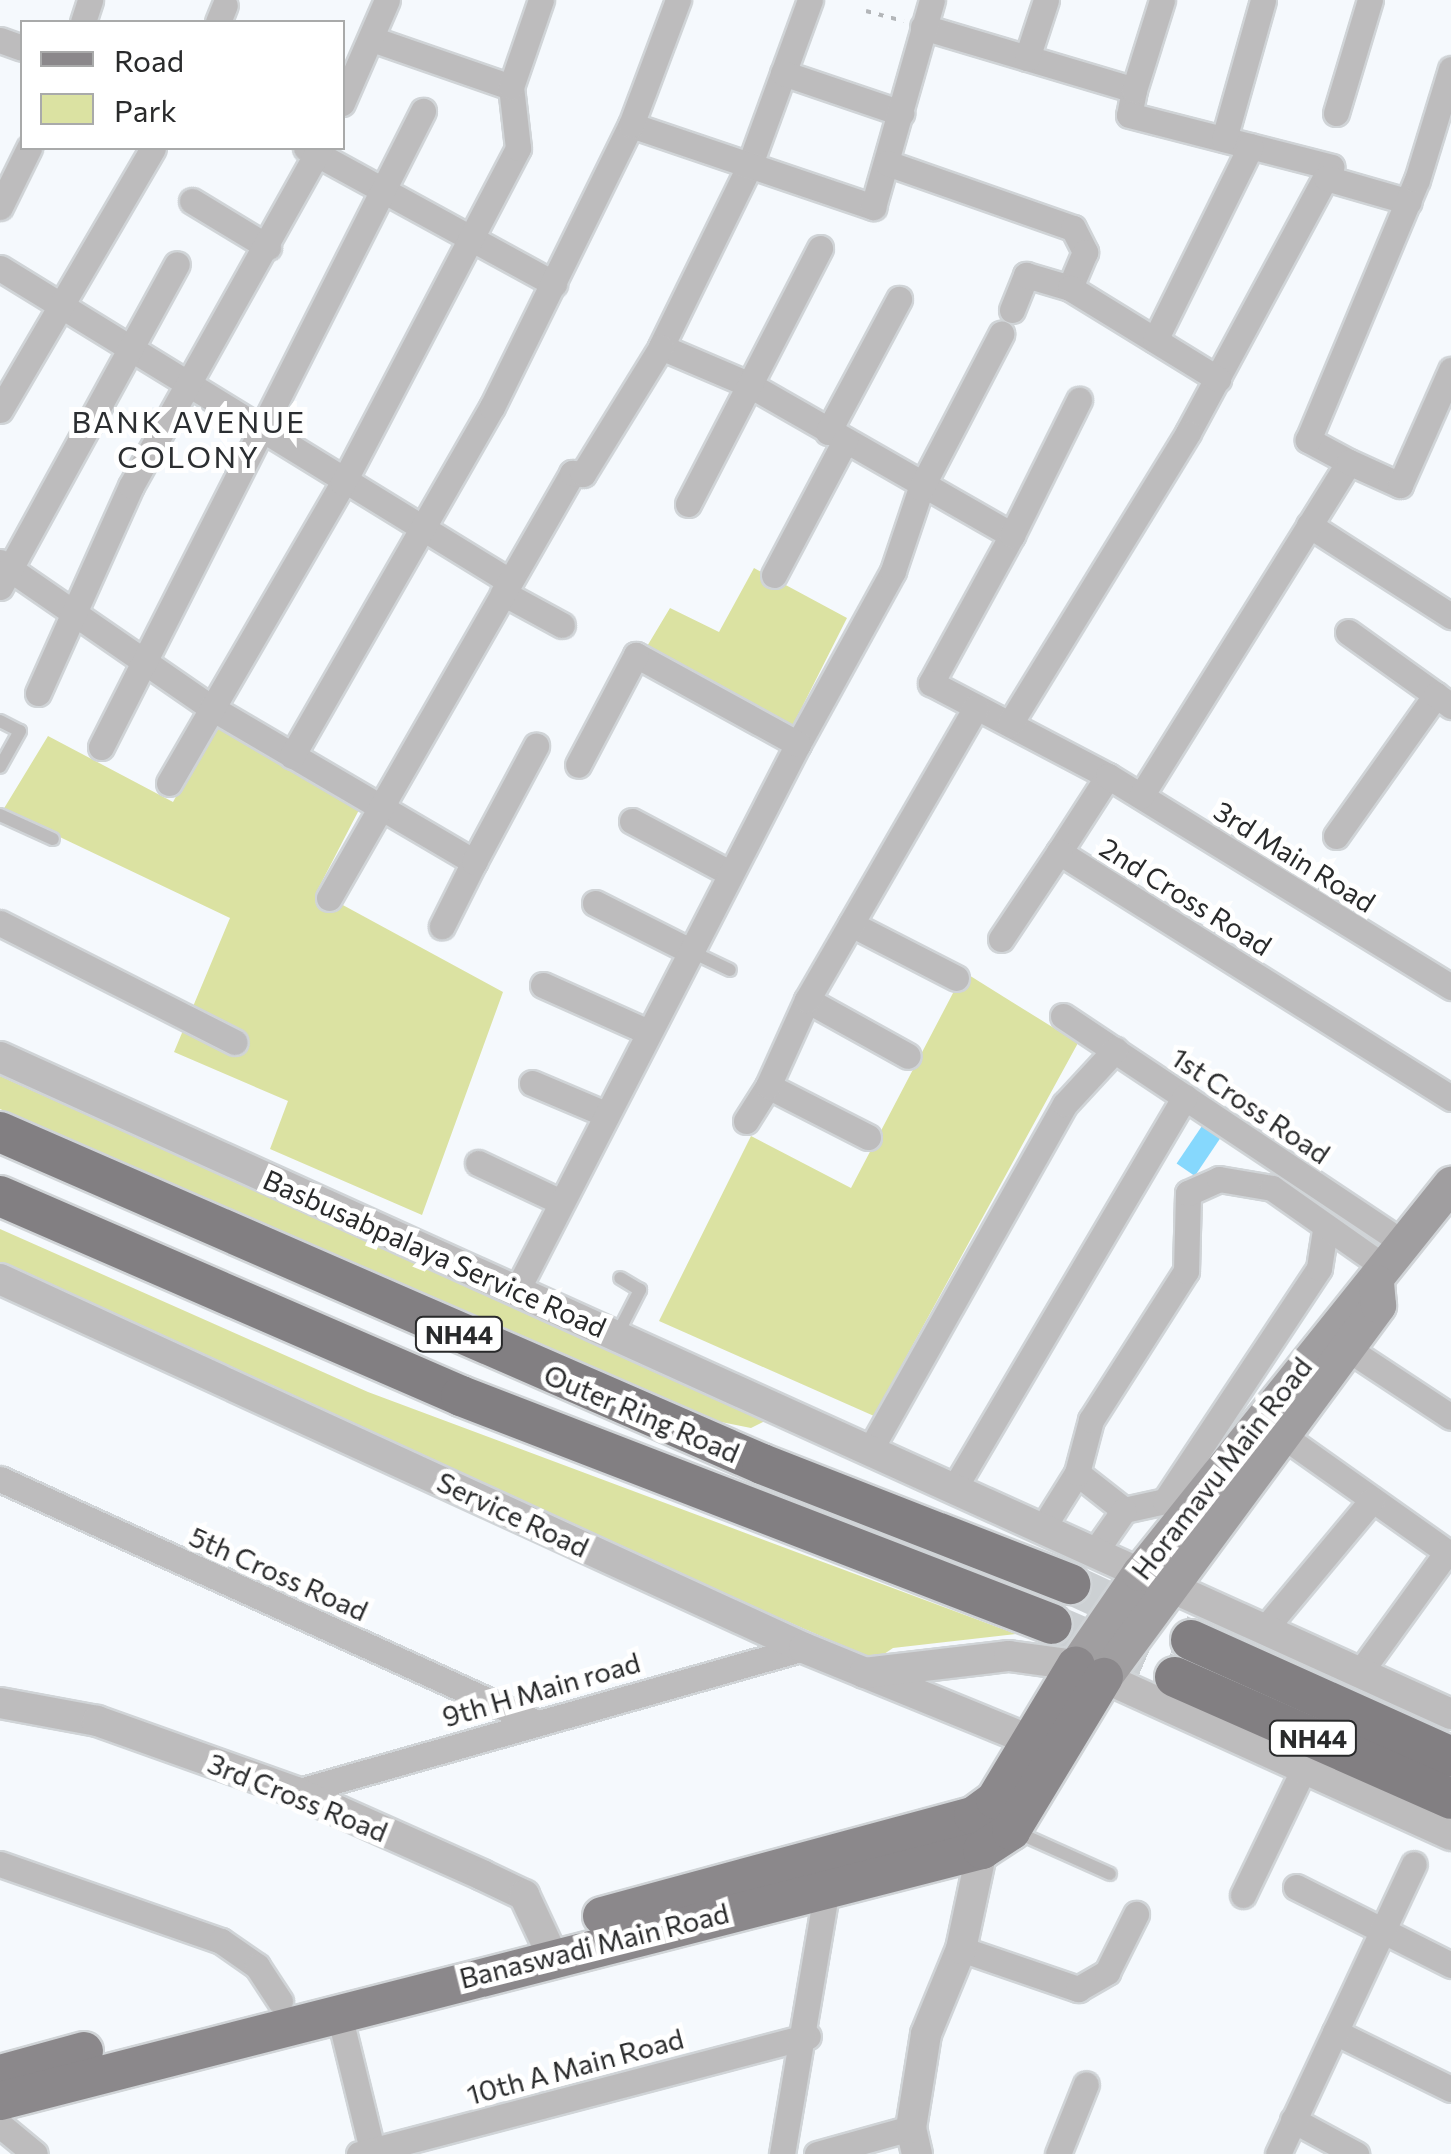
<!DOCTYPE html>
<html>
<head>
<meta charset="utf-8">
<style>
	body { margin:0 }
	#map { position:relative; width:1451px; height:2154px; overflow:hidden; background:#f5f9fd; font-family:Commissioner,sans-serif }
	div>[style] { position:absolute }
	.green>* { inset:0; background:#dbe2a2 }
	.water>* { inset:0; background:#86d8fd; transform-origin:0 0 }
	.trunk-tunnel>* { height:40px; margin-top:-20px; transform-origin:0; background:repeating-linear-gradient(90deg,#ccd0d3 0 40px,transparent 0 60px) }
	.path>* { height:4px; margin-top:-2px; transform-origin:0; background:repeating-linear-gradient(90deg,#b3b6b9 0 5px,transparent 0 13px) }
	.roads { filter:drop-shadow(2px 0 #d0d4d7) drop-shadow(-2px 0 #d0d4d7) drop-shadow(0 2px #d0d4d7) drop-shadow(0 -2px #d0d4d7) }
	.service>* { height:12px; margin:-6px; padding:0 6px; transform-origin:6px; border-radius:6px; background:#bdbcbd }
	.minor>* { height:25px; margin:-12.5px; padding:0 12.5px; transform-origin:12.5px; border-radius:12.5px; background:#bdbcbd }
	.tertiary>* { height:30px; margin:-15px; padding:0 15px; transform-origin:15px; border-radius:15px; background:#bdbcbd }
	.secondary>* { height:35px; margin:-17.5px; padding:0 17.5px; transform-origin:17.5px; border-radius:17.5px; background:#a09ea0 }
	.primary>* { height:38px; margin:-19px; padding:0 19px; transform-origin:19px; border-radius:19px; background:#8b888b }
	.trunk>* { height:40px; margin:-20px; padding:0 20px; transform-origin:20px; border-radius:20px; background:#827f82 }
	span { translate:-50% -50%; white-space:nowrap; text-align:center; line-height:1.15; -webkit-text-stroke:10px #fff; paint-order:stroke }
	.shield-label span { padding:2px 8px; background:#fff; border:2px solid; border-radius:8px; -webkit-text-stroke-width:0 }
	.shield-label { font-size:25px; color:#292a2b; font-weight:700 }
	.street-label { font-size:28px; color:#292a2b }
	.neighbourhood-label { font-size:30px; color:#2b2e31; letter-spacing:2.5px }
	.legend { position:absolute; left:20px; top:20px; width:325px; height:130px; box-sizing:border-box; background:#fff; border:2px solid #a9aaaa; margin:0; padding:12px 18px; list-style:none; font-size:30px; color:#292a2b }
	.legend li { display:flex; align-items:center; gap:20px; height:50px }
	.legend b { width:50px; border:2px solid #a9aaaa }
</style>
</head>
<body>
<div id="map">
	<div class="green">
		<div style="clip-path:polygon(754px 568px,847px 618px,793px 725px,646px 648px,670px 608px,719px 632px)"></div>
		<div style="clip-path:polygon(218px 720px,360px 808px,317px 891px,503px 992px,422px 1215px,270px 1149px,288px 1101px,174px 1052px,230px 918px,3px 810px,48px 736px,173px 802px)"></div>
		<div style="clip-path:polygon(964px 972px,1078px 1043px,874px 1416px,659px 1321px,751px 1136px,851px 1188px)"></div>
		<div style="clip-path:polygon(0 1076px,767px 1420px,751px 1428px,711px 1420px,0 1109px)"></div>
		<div style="clip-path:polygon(0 1229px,368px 1392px,1016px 1634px,893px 1648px,875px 1660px,0 1274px)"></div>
	</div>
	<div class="water">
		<div style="left:1204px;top:1123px;width:22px;height:49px;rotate:34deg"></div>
	</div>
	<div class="trunk-tunnel">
		<div style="left:1070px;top:1584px;width:133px;rotate:24.8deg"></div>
		<div style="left:1052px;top:1624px;width:134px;rotate:23.3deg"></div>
	</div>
	<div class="path">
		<div style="left:866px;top:11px;width:39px;rotate:15deg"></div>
	</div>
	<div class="roads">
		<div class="service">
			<div style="left:0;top:721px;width:22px;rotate:27deg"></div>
			<div style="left:20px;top:731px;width:41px;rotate:119.1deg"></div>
			<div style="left:0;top:815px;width:58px;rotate:24.4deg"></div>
			<div style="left:690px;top:951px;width:44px;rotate:25.4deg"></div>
			<div style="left:617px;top:1335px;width:51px;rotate:-62.9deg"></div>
			<div style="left:640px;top:1290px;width:23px;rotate:-149deg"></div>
			<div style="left:1014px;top:1831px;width:105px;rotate:24.1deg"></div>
		</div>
		<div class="minor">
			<div style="left:810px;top:0;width:178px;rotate:110.1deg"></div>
			<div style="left:749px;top:167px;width:200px;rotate:116.1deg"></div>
			<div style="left:661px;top:347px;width:97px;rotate:23.1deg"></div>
			<div style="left:750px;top:385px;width:302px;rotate:29.8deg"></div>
			<div style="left:1012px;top:535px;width:169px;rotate:118.7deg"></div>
			<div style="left:931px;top:683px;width:200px;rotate:27.7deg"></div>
			<div style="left:1108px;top:776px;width:90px;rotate:122.8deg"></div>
			<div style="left:1059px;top:852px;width:463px;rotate:32.1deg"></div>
			<div style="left:83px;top:22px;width:23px;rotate:-72deg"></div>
			<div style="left:218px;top:22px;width:18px;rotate:-68deg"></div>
			<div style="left:923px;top:27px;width:220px;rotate:16.6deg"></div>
			<div style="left:1134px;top:90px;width:25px;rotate:101deg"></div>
			<div style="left:1129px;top:115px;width:209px;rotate:14.4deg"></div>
			<div style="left:1331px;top:167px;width:302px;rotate:118.3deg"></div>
			<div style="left:1188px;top:433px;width:341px;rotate:121.5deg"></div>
			<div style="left:372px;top:39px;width:147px;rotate:19.1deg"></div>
			<div style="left:0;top:40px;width:23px;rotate:20deg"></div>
			<div style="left:1027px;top:58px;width:61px;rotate:-71.9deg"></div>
			<div style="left:783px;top:73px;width:125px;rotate:18.7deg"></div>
			<div style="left:1134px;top:90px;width:94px;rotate:-72.7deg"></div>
			<div style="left:342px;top:103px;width:112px;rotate:-66.4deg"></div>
			<div style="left:1336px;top:113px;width:118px;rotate:-73.3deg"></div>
			<div style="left:631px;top:125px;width:256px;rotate:18.7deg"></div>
			<div style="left:873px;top:207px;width:215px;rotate:-74.1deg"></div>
			<div style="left:1224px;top:139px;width:144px;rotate:-74.3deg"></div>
			<div style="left:306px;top:148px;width:283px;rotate:28.7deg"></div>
			<div style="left:887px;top:163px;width:197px;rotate:19.3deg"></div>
			<div style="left:1073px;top:228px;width:27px;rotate:63deg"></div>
			<div style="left:1085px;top:252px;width:39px;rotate:113deg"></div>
			<div style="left:1326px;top:178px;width:86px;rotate:16.1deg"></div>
			<div style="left:192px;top:201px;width:89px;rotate:31.2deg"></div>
			<div style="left:0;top:207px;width:66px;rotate:-63.8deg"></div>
			<div style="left:0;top:268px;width:598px;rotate:31.59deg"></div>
			<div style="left:1012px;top:310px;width:38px;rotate:-68deg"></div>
			<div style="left:1026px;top:275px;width:46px;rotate:16.5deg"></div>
			<div style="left:1070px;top:288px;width:174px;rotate:31.6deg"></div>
			<div style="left:1155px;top:340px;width:216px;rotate:-63.7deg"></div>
			<div style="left:0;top:410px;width:303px;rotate:-59.7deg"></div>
			<div style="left:828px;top:432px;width:151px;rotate:-61.9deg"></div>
			<div style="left:1349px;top:462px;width:47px;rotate:-151.8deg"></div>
			<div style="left:1308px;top:440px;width:282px;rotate:-67.3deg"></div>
			<div style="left:1417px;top:180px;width:116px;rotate:-73deg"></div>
			<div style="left:688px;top:504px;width:288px;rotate:-62.7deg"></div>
			<div style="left:1309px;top:525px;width:169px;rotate:32.7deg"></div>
			<div style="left:1012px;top:535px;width:151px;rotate:-63.6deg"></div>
			<div style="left:0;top:562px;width:257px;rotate:34.6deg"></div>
			<div style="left:212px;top:708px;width:304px;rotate:30.4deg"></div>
			<div style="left:474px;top:862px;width:72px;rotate:116.6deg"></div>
			<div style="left:774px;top:575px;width:152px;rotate:-62.1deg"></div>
			<div style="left:0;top:587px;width:368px;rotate:-61.3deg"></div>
			<div style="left:503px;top:593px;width:67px;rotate:28.5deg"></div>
			<div style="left:1348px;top:632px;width:108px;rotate:35.6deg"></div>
			<div style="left:38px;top:693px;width:227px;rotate:-65.8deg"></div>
			<div style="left:131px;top:486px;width:387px;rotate:-60.8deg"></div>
			<div style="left:798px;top:744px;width:197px;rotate:-61.2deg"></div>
			<div style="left:893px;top:571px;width:88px;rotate:-71.4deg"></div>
			<div style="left:921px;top:488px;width:174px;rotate:-62.5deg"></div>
			<div style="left:101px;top:747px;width:713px;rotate:-63.15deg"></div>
			<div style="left:292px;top:756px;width:402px;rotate:-60.2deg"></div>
			<div style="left:492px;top:407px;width:314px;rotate:-63.8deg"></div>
			<div style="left:631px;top:125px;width:134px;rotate:-69.4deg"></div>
			<div style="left:1108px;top:776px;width:403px;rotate:31.6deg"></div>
			<div style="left:169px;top:783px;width:347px;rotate:-59.9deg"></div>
			<div style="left:343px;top:483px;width:378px;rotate:-62.4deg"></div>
			<div style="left:518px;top:148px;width:61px;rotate:-96.5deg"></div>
			<div style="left:511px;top:87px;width:92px;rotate:-71deg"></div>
			<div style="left:1141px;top:796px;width:393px;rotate:-58.1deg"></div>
			<div style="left:1349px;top:462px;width:56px;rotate:24.3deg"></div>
			<div style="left:1400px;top:485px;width:126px;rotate:-66.1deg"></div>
			<div style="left:632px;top:821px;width:109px;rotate:28deg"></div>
			<div style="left:1336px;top:836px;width:173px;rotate:-54.7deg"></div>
			<div style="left:1436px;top:695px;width:19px;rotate:36deg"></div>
			<div style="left:474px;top:862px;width:132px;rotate:-61.9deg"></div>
			<div style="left:329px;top:898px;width:490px;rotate:-60.2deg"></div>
			<div style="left:572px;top:473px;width:11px;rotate:5deg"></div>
			<div style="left:583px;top:474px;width:149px;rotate:-58.4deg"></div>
			<div style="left:595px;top:903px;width:104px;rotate:26.8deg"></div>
			<div style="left:0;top:923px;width:263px;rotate:26.9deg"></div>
			<div style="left:851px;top:924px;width:118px;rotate:27.2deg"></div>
			<div style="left:1001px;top:939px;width:105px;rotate:-56.3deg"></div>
			<div style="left:543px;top:985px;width:113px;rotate:24.1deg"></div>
			<div style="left:807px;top:1000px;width:115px;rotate:29deg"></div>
			<div style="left:1063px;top:1016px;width:411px;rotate:33.7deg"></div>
			<div style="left:532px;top:1083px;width:79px;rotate:23deg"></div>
			<div style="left:746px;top:1121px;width:41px;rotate:-57.8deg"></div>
			<div style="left:868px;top:1137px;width:112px;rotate:-153deg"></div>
			<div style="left:768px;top:1086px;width:94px;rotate:-65.6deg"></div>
			<div style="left:807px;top:1000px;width:338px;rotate:-60deg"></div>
			<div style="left:478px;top:1163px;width:92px;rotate:25.2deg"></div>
			<div style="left:517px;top:1290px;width:614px;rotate:-62.77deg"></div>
			<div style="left:798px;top:744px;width:185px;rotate:-151.2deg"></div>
			<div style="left:636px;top:655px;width:124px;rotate:117.8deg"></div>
			<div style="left:1348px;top:1349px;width:123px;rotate:33.4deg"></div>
			<div style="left:1286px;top:1438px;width:197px;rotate:35.3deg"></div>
			<div style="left:1447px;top:1552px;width:147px;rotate:125.9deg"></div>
			<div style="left:870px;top:1450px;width:397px;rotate:-60.6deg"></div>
			<div style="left:1065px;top:1104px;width:74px;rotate:-47.2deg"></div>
			<div style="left:1077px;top:1473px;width:60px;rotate:38.2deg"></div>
			<div style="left:1124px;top:1510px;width:42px;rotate:-12.4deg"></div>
			<div style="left:1165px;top:1501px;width:279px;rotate:-56.5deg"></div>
			<div style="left:1319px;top:1268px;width:37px;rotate:-81deg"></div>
			<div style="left:0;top:1479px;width:585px;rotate:24.42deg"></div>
			<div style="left:955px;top:1487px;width:453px;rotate:-59.5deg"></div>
			<div style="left:1042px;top:1529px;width:66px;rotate:-58deg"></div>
			<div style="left:1077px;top:1473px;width:55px;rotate:-75.2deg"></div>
			<div style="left:1091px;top:1420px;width:177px;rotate:-57.5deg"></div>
			<div style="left:1186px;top:1271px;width:78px;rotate:-88.5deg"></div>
			<div style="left:1188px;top:1193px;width:34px;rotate:-24deg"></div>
			<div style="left:1219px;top:1179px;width:54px;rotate:9.6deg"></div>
			<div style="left:1272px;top:1188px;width:139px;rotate:35.1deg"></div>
			<div style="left:1094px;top:1553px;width:52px;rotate:-55.1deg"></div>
			<div style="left:1268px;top:1625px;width:163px;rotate:-50.2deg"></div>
			<div style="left:296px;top:1792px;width:528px;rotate:-15.83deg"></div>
			<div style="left:0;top:1864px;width:234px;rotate:19.2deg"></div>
			<div style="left:221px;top:1941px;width:44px;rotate:34.8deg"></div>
			<div style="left:257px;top:1966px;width:42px;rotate:56.7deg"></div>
			<div style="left:1296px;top:1887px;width:174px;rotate:26.7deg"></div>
			<div style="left:1243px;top:1895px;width:141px;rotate:-64.3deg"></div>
			<div style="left:961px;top:1949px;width:124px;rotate:18.9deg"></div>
			<div style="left:1078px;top:1989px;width:34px;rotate:-30deg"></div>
			<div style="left:1107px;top:1972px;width:65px;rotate:-63.4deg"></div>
			<div style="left:338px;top:2010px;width:148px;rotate:76.3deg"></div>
			<div style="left:1335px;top:2032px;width:129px;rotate:26.2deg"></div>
			<div style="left:1293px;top:2120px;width:72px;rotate:28.4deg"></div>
			<div style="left:0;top:2125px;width:45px;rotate:39.6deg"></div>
			<div style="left:359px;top:2154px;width:464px;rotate:-14.7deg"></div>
			<div style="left:782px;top:2154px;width:270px;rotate:-80.4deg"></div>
			<div style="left:817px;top:2154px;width:98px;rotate:-15.5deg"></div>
			<div style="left:1058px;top:2154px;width:75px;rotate:-68.2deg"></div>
			<div style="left:1278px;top:2154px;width:320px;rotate:-64.9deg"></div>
		</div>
		<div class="tertiary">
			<div style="left:0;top:1057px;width:1593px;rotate:24.36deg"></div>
			<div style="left:0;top:1279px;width:885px;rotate:24.65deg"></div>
			<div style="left:804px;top:1648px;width:244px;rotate:22.2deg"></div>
			<div style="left:864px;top:1673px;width:146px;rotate:-6.7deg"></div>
			<div style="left:1009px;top:1656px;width:68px;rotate:7.7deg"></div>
			<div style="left:1076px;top:1665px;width:412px;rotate:24.4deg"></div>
			<div style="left:0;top:1703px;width:99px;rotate:10.5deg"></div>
			<div style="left:97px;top:1721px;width:211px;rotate:19.6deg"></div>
			<div style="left:296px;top:1792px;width:204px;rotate:24deg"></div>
			<div style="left:482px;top:1875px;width:47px;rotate:25.5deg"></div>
			<div style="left:524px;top:1895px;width:66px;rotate:65deg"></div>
			<div style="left:917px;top:2154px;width:27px;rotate:-103deg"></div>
			<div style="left:911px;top:2128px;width:95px;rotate:-80.9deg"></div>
			<div style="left:926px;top:2034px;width:92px;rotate:-67.6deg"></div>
			<div style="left:961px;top:1949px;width:101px;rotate:-78deg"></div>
		</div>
		<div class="secondary">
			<div style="left:1076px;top:1665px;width:112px;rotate:-55.6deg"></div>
			<div style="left:1139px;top:1573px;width:499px;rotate:-51.3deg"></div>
			<div style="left:1104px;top:1677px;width:462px;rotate:-53.6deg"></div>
			<div style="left:1378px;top:1305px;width:23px;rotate:-95deg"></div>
		</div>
		<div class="primary">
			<div style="left:602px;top:1916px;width:384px;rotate:-15.1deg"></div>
			<div style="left:973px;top:1816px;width:27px;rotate:-36deg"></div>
			<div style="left:995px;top:1800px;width:157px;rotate:-59deg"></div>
			<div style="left:0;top:2074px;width:87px;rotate:-15.3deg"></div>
			<div style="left:0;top:2101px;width:1014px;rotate:-14.34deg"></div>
			<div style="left:982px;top:1850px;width:35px;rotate:-33deg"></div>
			<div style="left:1011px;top:1831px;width:180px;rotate:-58.9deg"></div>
		</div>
		<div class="trunk">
			<div style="left:0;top:1132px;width:831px;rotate:23.54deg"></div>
			<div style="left:762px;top:1464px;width:331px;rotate:21.3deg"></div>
			<div style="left:0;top:1196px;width:503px;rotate:23.45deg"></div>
			<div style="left:461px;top:1396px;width:633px;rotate:21.1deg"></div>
			<div style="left:1191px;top:1640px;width:285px;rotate:24.2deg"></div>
			<div style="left:1175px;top:1677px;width:302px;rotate:23.8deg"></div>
		</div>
	</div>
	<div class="shield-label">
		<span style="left:459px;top:1334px">NH44</span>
		<span style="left:1313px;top:1738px">NH44</span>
	</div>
	<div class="street-label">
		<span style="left:1295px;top:856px;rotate:32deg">3rd Main Road</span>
		<span style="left:1186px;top:896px;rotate:32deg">2nd Cross Road</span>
		<span style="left:1251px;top:1105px;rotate:34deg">1st Cross Road</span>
		<span style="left:435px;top:1253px;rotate:24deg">Basbusabpalaya Service Road</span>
		<span style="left:642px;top:1413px;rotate:23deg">Outer Ring Road</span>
		<span style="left:1221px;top:1468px;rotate:-52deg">Horamavu Main Road</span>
		<span style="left:513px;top:1514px;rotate:25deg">Service Road</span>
		<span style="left:279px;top:1573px;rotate:24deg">5th Cross Road</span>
		<span style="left:541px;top:1689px;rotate:-16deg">9th H Main road</span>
		<span style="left:298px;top:1797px;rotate:22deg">3rd Cross Road</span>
		<span style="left:594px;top:1945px;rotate:-14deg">Banaswadi Main Road</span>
		<span style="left:575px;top:2066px;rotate:-15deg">10th A Main Road</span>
	</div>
	<div class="neighbourhood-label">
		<span style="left:189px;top:438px">BANK AVENUE<br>COLONY</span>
	</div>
	<ul class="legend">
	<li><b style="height:12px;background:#8b888b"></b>Road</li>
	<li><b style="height:28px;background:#dbe2a2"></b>Park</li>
	</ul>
</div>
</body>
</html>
